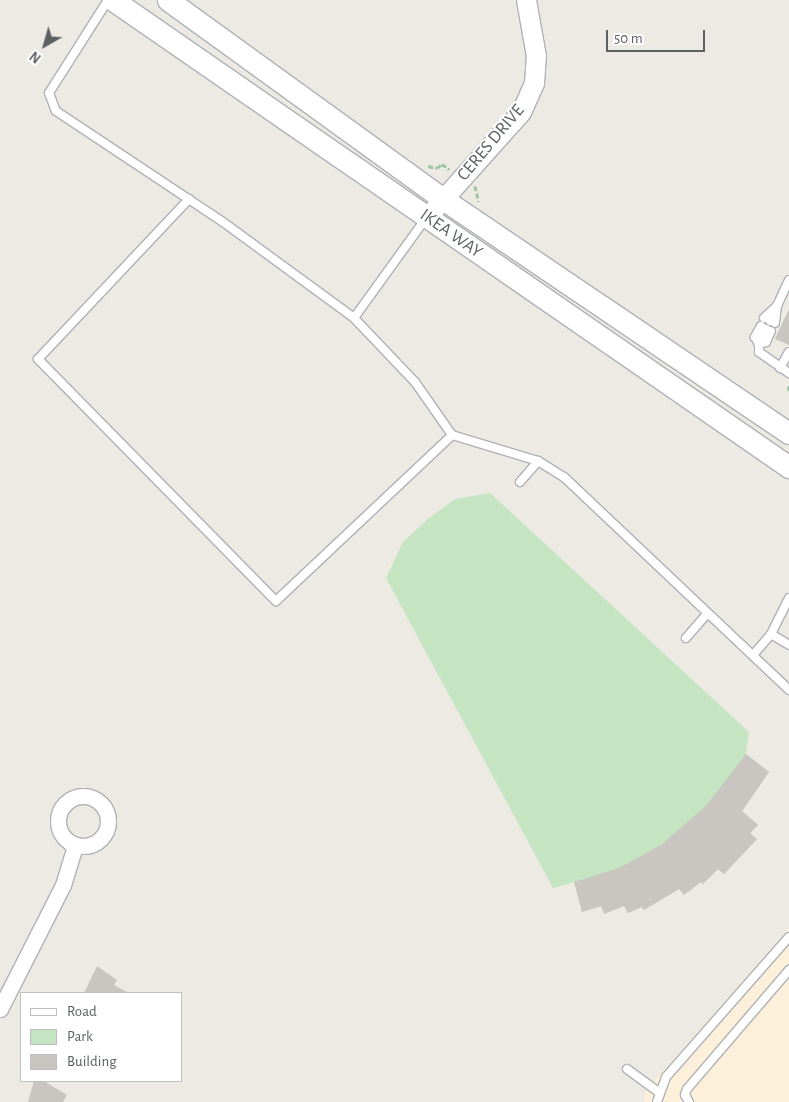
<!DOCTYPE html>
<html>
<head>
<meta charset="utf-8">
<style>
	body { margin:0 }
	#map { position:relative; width:789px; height:1102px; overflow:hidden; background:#edeae4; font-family:"Alegreya Sans",sans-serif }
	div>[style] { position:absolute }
	.commercial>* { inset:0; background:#fcf0db }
	.green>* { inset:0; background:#c5e4c2 }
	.building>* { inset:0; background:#c9c5c0 }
	.path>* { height:2.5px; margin-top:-1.25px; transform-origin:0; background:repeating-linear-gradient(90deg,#9cc5a3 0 5px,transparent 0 7.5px) }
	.roads { filter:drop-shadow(1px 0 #afb2b5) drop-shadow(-1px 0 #afb2b5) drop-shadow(0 1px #afb2b5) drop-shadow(0 -1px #afb2b5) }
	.service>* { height:8px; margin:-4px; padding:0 4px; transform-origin:4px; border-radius:4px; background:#fff }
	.minor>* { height:15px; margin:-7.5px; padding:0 7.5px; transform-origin:7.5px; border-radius:7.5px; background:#fff }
	.minor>.ring { margin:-7.5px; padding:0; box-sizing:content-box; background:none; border:15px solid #fff; border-radius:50% }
	.tertiary>* { height:19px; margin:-9.5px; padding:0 9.5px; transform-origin:9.5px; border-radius:9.5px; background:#fff }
	.secondary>* { height:21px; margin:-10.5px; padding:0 10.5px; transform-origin:10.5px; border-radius:10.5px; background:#fff }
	span { translate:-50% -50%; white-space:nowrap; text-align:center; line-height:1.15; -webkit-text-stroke:4px #fff; paint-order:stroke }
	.street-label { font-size:18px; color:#5c6063 }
	.legend { position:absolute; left:20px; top:992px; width:162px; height:90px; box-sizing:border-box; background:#fff; border:1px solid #bebfc1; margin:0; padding:6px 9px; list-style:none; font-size:15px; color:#5c6063 }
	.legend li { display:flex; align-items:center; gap:10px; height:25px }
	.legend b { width:25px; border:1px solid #bebfc1 }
	.north { position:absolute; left:20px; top:20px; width:50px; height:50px; -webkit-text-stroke:4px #fff; paint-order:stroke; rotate:218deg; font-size:14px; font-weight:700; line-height:20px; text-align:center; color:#5c6063 }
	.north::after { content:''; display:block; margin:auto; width:18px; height:22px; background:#5c6063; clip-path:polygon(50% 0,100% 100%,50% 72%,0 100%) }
	.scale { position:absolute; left:606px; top:30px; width:99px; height:22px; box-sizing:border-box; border:2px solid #5c6063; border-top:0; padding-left:6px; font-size:15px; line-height:18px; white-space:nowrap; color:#5c6063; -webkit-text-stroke:4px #fff; paint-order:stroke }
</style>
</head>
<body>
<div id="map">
	<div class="commercial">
		<div style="clip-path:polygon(789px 928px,789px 1102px,644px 1102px,646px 1090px)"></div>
	</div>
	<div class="green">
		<div style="clip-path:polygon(490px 493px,749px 732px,746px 754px,769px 772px,742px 811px,758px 825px,750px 833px,757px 839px,724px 874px,717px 869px,703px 884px,700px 882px,684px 895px,679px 889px,644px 910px,642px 907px,628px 913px,624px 906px,604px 914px,601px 906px,582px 912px,574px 882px,553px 888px,386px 578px,403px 542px,429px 518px,455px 499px)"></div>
	</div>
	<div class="building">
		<div style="clip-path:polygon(789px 309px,789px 345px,775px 339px)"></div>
		<div style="clip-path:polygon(746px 754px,769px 772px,742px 811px,758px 825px,750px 833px,757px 839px,724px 874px,718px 869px,703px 884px,701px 882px,684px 895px,679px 889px,644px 910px,642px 907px,628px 913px,624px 906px,604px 914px,601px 906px,582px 912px,574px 882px,619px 868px,661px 845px,706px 806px)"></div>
		<div style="clip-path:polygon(97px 966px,117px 980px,114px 985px,129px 993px,84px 993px)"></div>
		<div style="clip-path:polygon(34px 1081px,44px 1081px,67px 1095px,63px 1102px,28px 1102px)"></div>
	</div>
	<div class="path">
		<div style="left:428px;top:166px;width:9px;rotate:13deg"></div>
		<div style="left:437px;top:168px;width:6px;rotate:-39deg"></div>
		<div style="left:442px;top:164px;width:9px;rotate:36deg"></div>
		<div style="left:475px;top:186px;width:16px;rotate:76deg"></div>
		<div style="left:789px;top:386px;width:5px;rotate:90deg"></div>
	</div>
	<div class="roads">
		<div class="service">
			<div style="left:108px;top:0;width:110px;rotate:122.4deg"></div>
			<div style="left:49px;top:93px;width:19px;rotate:69deg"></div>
			<div style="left:56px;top:111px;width:201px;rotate:33.6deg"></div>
			<div style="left:223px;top:222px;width:162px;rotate:36.2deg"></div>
			<div style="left:354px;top:318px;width:88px;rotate:46.4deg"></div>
			<div style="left:415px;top:382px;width:65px;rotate:55.1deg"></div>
			<div style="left:452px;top:435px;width:90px;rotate:16.8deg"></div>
			<div style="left:189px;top:199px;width:220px;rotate:133.3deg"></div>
			<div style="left:38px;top:359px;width:339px;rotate:45.5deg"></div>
			<div style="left:276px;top:601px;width:242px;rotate:-43.3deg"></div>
			<div style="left:354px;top:318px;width:123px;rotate:-54.2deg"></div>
			<div style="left:764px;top:318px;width:18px;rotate:-43deg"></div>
			<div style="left:777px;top:306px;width:17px;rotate:97deg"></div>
			<div style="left:770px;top:321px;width:45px;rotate:-65.1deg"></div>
			<div style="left:761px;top:326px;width:13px;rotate:119deg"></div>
			<div style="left:755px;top:337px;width:8px;rotate:60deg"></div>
			<div style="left:759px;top:344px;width:7px;rotate:-16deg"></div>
			<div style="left:766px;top:342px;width:12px;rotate:-66deg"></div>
			<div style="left:766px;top:329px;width:17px;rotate:115deg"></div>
			<div style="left:759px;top:344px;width:8px;rotate:90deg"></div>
			<div style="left:759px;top:352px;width:37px;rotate:35deg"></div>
			<div style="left:780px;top:368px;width:18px;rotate:-61deg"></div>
			<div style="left:520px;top:482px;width:28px;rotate:-49deg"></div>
			<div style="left:538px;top:461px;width:31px;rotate:32deg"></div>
			<div style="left:564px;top:477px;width:310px;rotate:43.4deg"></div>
			<div style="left:771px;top:634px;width:21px;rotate:31deg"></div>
			<div style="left:686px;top:638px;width:33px;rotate:-49deg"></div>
			<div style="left:753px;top:655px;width:28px;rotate:-49deg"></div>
			<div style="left:771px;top:634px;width:40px;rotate:-63.4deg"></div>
			<div style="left:627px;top:1069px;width:39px;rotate:36deg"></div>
			<div style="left:657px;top:1102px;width:27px;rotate:-70deg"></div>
			<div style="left:666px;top:1077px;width:186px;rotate:-48.7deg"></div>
			<div style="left:689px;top:1102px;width:8px;rotate:-120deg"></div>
			<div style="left:685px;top:1095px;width:6px;rotate:-72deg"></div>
			<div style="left:687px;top:1089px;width:157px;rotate:-49.4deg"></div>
		</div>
		<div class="minor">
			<div class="ring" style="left:58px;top:796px;width:35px;height:35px"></div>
			<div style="left:0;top:1009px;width:139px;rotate:-63.1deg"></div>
			<div style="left:63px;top:885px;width:41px;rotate:-72.9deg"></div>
		</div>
		<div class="tertiary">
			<div style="left:427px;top:217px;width:141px;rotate:-48.2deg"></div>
			<div style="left:521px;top:112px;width:32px;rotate:-66deg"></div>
			<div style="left:534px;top:83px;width:27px;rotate:-86deg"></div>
			<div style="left:536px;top:56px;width:57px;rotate:-100.1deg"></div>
		</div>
		<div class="secondary">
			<div style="left:113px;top:0;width:822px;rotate:34.64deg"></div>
			<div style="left:168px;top:0;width:339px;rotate:35.9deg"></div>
			<div style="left:443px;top:199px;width:418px;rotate:34.1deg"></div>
		</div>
	</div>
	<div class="street-label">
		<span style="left:491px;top:143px;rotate:-50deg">CERES DRIVE</span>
		<span style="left:451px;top:234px;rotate:35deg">IKEA WAY</span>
	</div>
	<ul class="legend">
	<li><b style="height:6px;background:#fff"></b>Road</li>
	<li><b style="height:14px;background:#c5e4c2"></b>Park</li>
	<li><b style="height:14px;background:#c9c5c0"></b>Building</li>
	</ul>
	<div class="north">N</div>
	<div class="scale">50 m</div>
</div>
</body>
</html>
